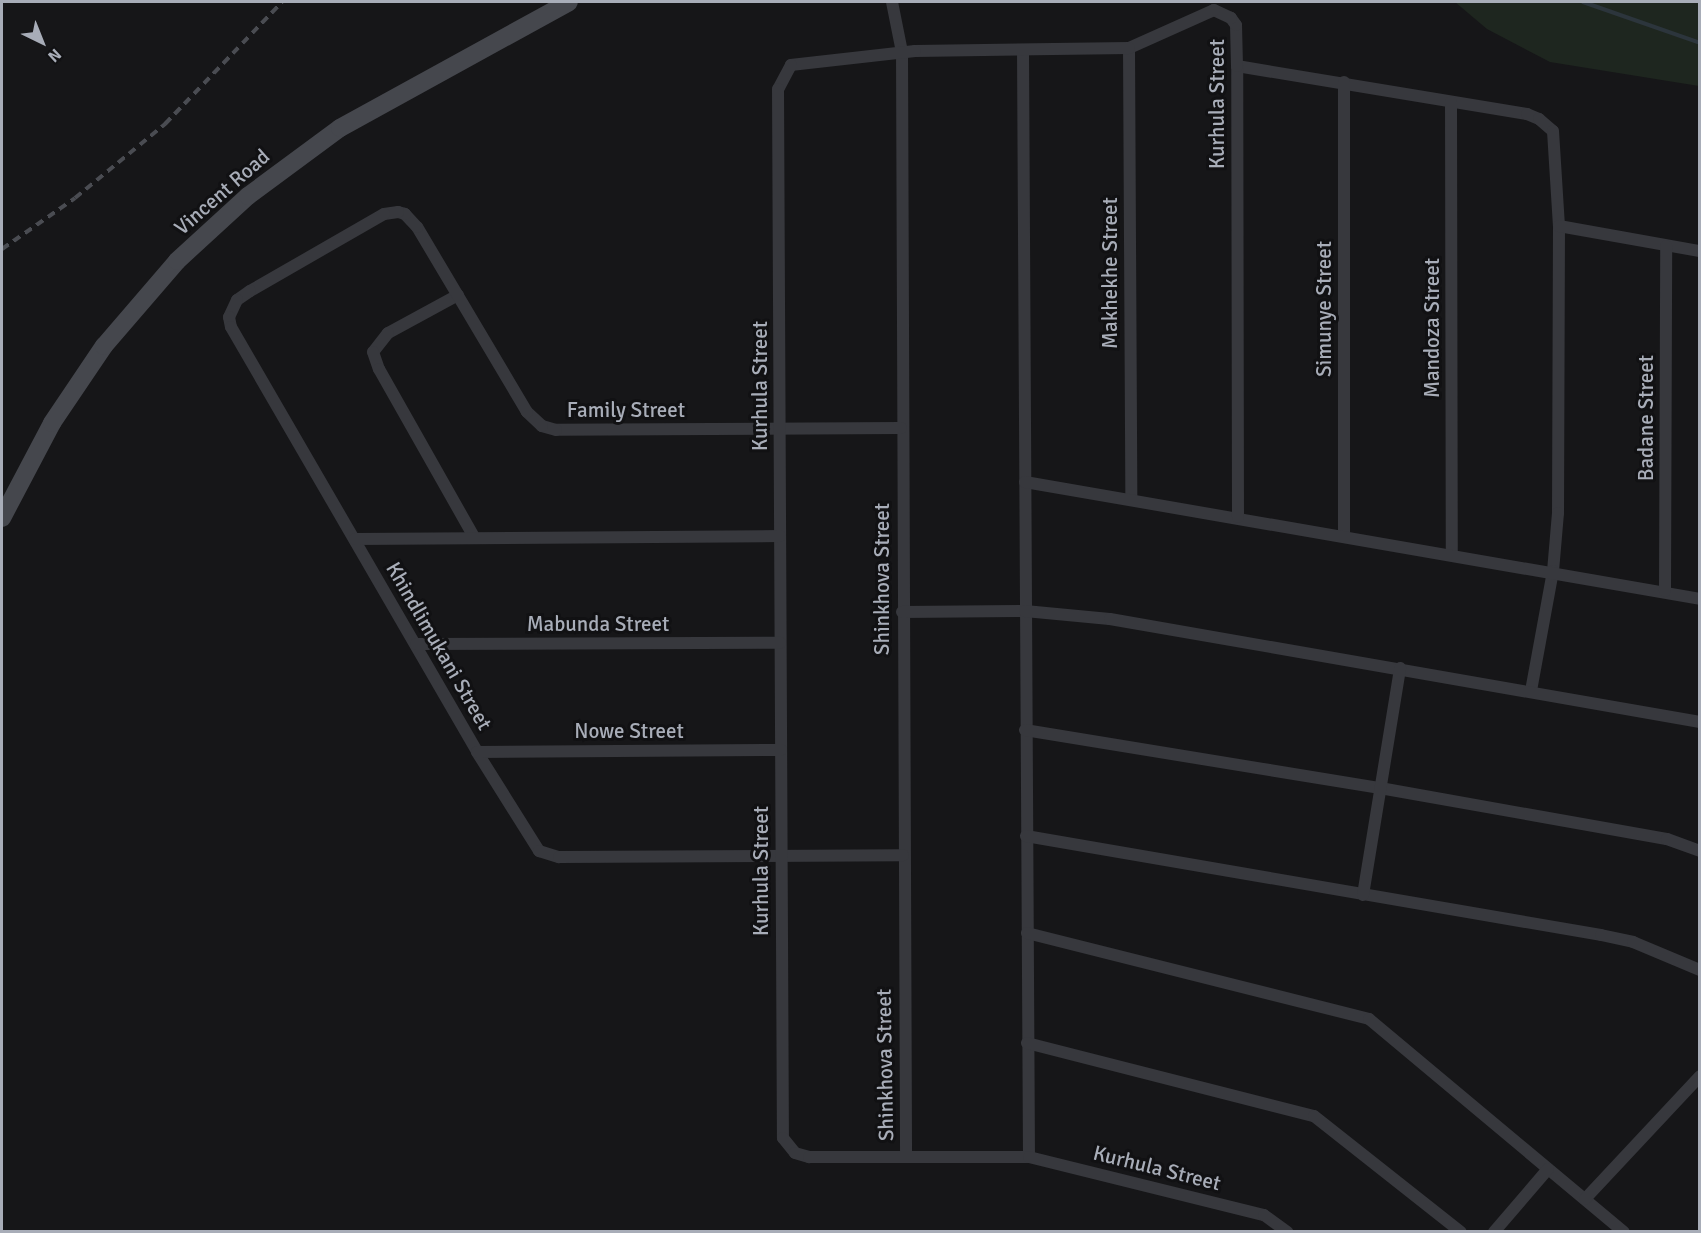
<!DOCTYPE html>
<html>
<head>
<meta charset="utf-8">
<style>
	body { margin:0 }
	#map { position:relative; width:1701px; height:1233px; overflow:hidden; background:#161618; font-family:Signika,sans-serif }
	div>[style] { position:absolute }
	.green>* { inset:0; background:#1e261f }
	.stream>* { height:4px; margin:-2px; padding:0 2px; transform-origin:2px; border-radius:2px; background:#2c353c }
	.street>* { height:12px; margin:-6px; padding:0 6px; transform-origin:6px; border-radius:6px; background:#37383d }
	.secondary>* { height:18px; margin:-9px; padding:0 9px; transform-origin:9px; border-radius:9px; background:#45474d }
	.rail>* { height:4px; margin-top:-2px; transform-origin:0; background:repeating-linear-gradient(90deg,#4a4c52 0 8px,transparent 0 14px) }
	span { translate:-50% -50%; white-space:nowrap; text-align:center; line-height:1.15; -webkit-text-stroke:6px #111113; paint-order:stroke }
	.street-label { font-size:21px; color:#a8adb8 }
	.frame { position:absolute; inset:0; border:3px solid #a8adb8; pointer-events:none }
	.north { position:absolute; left:12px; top:12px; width:60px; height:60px; -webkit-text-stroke:4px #111113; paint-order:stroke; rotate:137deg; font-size:16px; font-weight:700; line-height:24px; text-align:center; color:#a8adb8 }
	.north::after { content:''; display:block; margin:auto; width:21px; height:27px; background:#a8adb8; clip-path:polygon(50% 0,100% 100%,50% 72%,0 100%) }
</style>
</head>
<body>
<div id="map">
	<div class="green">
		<div style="clip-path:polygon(1455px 2px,1699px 2px,1699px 86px,1550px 62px,1487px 29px)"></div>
	</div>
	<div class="stream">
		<div style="left:1583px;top:2px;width:124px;rotate:19.3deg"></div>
	</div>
	<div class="street">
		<div style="left:892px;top:2px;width:51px;rotate:78.7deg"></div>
		<div style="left:902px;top:52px;width:1105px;rotate:89.79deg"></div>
		<div style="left:1129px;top:48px;width:451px;rotate:89.7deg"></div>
		<div style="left:1023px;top:50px;width:1107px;rotate:89.69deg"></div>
		<div style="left:1237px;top:66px;width:294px;rotate:9.4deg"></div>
		<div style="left:1527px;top:114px;width:13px;rotate:23deg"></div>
		<div style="left:1539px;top:119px;width:18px;rotate:41deg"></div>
		<div style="left:1553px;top:131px;width:95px;rotate:86.4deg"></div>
		<div style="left:1559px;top:226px;width:287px;rotate:90.2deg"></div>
		<div style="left:1558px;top:513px;width:58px;rotate:94.9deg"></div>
		<div style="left:1553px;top:571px;width:122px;rotate:100.4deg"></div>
		<div style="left:1344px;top:82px;width:453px;rotate:90deg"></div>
		<div style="left:1451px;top:102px;width:451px;rotate:89.9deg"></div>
		<div style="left:1559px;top:226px;width:143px;rotate:10.1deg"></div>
		<div style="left:458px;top:295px;width:80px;rotate:151.5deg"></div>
		<div style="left:388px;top:333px;width:24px;rotate:128deg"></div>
		<div style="left:373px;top:352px;width:18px;rotate:71deg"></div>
		<div style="left:379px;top:369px;width:191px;rotate:60.5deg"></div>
		<div style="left:901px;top:428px;width:345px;rotate:179.7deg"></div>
		<div style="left:556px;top:430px;width:15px;rotate:-164deg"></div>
		<div style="left:542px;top:426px;width:21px;rotate:-137deg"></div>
		<div style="left:527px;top:412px;width:215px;rotate:-120.7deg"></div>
		<div style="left:417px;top:227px;width:18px;rotate:-133deg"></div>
		<div style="left:405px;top:214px;width:7px;rotate:-164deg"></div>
		<div style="left:398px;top:212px;width:14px;rotate:172deg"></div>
		<div style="left:384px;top:214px;width:155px;rotate:150.1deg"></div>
		<div style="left:250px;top:291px;width:16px;rotate:145deg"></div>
		<div style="left:237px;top:300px;width:19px;rotate:115deg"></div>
		<div style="left:229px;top:317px;width:10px;rotate:79deg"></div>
		<div style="left:231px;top:327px;width:491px;rotate:59.9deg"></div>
		<div style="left:477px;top:752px;width:117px;rotate:57.9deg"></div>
		<div style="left:539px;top:851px;width:21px;rotate:17deg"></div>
		<div style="left:559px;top:857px;width:344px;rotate:-0.3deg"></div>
		<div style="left:1025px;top:482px;width:685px;rotate:9.83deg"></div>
		<div style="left:1238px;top:517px;width:451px;rotate:-90.1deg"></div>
		<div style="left:1237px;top:66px;width:41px;rotate:-91.4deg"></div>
		<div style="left:1236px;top:25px;width:9px;rotate:-126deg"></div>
		<div style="left:1231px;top:18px;width:19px;rotate:-155deg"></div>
		<div style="left:1214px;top:10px;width:93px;rotate:155.9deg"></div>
		<div style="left:1129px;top:48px;width:214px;rotate:179.2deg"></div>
		<div style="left:915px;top:51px;width:125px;rotate:173.6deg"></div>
		<div style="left:791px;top:65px;width:27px;rotate:118deg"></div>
		<div style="left:778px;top:89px;width:1049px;rotate:89.73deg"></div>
		<div style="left:783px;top:1138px;width:19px;rotate:51deg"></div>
		<div style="left:795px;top:1153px;width:15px;rotate:16deg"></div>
		<div style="left:809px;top:1157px;width:220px"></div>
		<div style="left:1029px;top:1157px;width:242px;rotate:13.9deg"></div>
		<div style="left:1264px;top:1215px;width:29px;rotate:36deg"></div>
		<div style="left:355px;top:539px;width:425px;rotate:-0.4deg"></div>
		<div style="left:1665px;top:591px;width:345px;rotate:-89.8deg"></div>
		<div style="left:902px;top:612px;width:123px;rotate:-0.5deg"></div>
		<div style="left:1025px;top:611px;width:85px;rotate:5.4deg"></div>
		<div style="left:1110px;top:619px;width:599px;rotate:9.9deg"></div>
		<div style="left:416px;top:644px;width:364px;rotate:-0.2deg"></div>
		<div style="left:1025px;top:730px;width:360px;rotate:9.3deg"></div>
		<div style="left:1380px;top:788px;width:291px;rotate:10.1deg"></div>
		<div style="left:1667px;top:839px;width:35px;rotate:20deg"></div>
		<div style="left:477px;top:752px;width:304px;rotate:-0.4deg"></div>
		<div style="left:1026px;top:836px;width:583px;rotate:9.77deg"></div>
		<div style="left:1601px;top:935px;width:33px;rotate:12deg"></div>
		<div style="left:1633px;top:942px;width:73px;rotate:22.7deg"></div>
		<div style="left:1363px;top:895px;width:230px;rotate:-80.7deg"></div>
		<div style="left:1027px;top:933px;width:353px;rotate:14.1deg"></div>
		<div style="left:1369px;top:1019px;width:332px;rotate:39.9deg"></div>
		<div style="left:1027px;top:1043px;width:296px;rotate:14.3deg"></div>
		<div style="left:1314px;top:1116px;width:187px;rotate:38.3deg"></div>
		<div style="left:1585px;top:1199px;width:168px;rotate:-46.9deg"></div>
		<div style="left:1494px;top:1232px;width:83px;rotate:-49.4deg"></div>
	</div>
	<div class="secondary">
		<div style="left:2px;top:518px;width:107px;rotate:-62.2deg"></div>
		<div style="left:52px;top:423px;width:93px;rotate:-56deg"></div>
		<div style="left:104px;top:346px;width:112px;rotate:-49.3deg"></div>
		<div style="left:177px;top:261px;width:96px;rotate:-42.5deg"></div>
		<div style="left:248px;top:196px;width:114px;rotate:-36.5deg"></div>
		<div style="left:340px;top:128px;width:261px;rotate:-28.8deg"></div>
	</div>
	<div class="rail">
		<div style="left:2px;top:249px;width:89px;rotate:-34.9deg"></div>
		<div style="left:75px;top:198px;width:117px;rotate:-39.4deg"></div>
		<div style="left:165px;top:124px;width:169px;rotate:-46.2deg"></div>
	</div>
	<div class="street-label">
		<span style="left:1217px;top:104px;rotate:-90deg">Kurhula Street</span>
		<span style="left:222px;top:192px;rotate:-41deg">Vincent Road</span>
		<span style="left:1110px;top:273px;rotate:-90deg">Makhekhe Street</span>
		<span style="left:1324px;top:309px;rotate:-90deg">Simunye Street</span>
		<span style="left:1432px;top:328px;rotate:-90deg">Mandoza Street</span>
		<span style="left:760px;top:386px;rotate:-90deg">Kurhula Street</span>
		<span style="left:626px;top:410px">Family Street</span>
		<span style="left:1646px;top:418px;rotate:-90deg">Badane Street</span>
		<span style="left:882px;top:579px;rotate:-90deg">Shinkhova Street</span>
		<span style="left:598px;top:624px">Mabunda Street</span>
		<span style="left:439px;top:646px;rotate:60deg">Khindlimukani Street</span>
		<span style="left:629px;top:731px">Nowe Street</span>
		<span style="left:761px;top:871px;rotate:-90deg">Kurhula Street</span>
		<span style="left:885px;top:1065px;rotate:-91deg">Shinkhova Street</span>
		<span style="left:1157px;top:1168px;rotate:14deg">Kurhula Street</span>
	</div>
	<div class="frame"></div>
	<div class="north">N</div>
</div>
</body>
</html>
